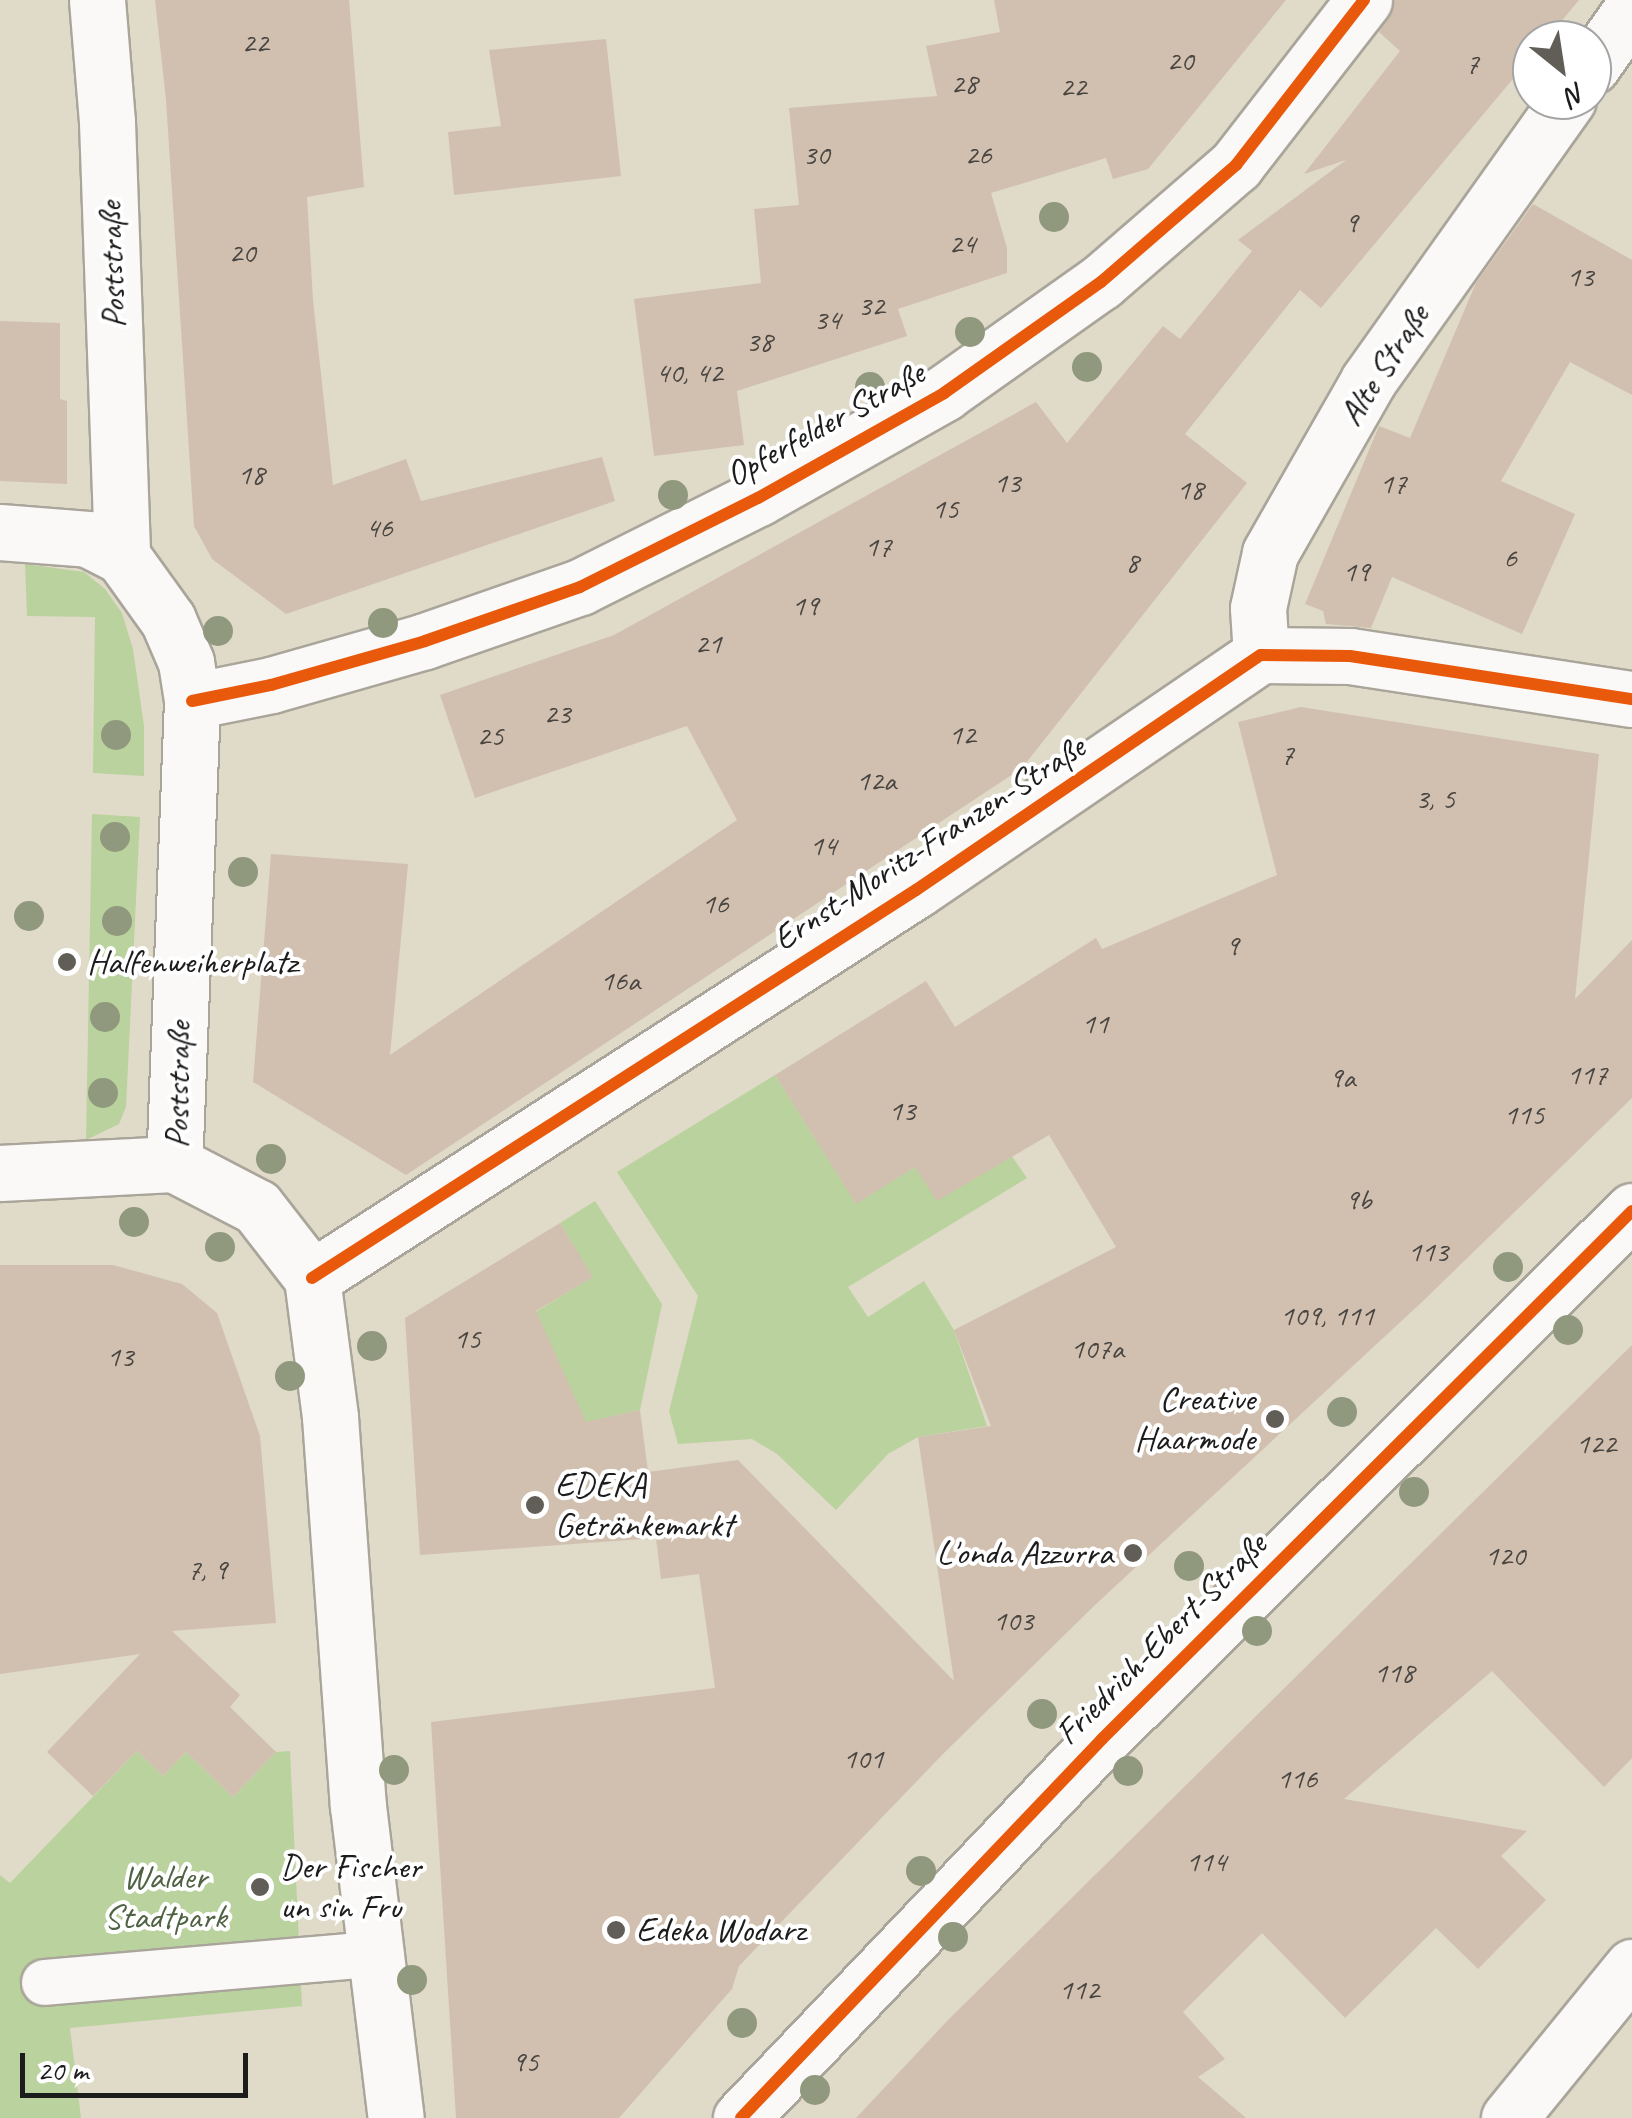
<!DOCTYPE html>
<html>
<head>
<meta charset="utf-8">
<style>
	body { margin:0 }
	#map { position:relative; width:1632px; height:2118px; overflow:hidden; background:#e0dac8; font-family:Caveat,sans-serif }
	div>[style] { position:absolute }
	.green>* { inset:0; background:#bad29d }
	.building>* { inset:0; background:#d1c0b0 }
	.roads { filter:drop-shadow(2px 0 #aaa59a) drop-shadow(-2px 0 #aaa59a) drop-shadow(0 2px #aaa59a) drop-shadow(0 -2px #aaa59a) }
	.service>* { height:45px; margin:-22.5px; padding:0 22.5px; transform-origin:22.5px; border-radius:22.5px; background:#faf9f7 }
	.minor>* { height:55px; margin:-27.5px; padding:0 27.5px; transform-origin:27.5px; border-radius:27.5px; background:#faf9f7 }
	.cycleway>* { height:12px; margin:-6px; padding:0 6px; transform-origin:6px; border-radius:6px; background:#e8590c }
	.trees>* { width:30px; height:30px; margin:-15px; border-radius:50%; background:#90987e }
	.dots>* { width:28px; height:28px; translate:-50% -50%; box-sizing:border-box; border:5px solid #fff; border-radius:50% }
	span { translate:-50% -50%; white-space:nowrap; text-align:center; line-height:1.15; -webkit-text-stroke:8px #fff; paint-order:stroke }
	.number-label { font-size:30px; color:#494541 }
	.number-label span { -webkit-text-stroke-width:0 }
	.street-label { font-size:35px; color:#1c1c1c }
	.poi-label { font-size:35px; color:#1c1c1c }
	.left { translate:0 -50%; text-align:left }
	.right { translate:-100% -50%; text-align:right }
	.park-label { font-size:35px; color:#4f6242 }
	.north { position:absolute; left:1512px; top:20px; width:100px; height:100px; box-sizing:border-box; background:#fff; border:2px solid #a4a4a4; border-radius:50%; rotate:150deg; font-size:28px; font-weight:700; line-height:40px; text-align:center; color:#1c1c1c }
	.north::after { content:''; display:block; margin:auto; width:35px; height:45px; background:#615e58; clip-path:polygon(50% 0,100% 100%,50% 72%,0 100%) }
	.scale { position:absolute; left:20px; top:2053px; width:228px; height:45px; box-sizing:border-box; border:5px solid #1c1c1c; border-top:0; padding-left:12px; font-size:30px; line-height:35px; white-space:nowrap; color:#1c1c1c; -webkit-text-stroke:8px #fff; paint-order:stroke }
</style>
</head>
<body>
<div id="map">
	<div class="green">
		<div style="clip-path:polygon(25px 564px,84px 572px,105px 589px,122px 613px,133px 649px,144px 726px,144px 776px,93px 773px,95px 617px,27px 616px)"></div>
		<div style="clip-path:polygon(92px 814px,140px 817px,126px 1107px,119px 1124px,86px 1140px)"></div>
		<div style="clip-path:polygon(775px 1075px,856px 1203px,915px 1167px,1011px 1155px,1027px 1178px,848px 1287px,868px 1317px,924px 1281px,954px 1330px,987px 1426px,918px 1437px,888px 1454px,836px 1510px,777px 1454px,752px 1439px,678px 1444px,669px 1411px,698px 1296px,617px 1172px)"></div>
		<div style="clip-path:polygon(595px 1201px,662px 1304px,640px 1410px,583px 1423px,534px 1313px,592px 1277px,560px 1223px)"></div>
		<div style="clip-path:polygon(137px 1751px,163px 1776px,186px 1752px,233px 1797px,276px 1752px,290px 1751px,302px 2006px,70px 2028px,81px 2118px,0 2118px,0 1875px,10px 1883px)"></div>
	</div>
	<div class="building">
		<div style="clip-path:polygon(155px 0,349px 0,364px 187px,307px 197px,313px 300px,333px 485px,406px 459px,421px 501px,602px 457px,615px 501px,286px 614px,212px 559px,194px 526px,166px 100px)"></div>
		<div style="clip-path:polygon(994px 0,1286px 0,1148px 169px,1113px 179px,1106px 158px,991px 193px,1007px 248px,1007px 273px,898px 309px,907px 336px,737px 391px,744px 445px,654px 456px,634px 299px,761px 283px,754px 209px,799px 205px,789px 108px,937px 96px,926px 46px,1000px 32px)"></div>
		<div style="clip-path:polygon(1395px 0,1579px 0,1546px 40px,1532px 40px,1532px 56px,1321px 308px,1300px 290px,1185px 434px,1247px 483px,1022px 768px,406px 1175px,253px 1082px,271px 854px,408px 864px,390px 1055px,737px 820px,687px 726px,475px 798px,440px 695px,614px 635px,1036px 402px,1067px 443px,1163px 326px,1180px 339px,1252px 251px,1238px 240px,1346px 160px,1304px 174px,1400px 51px,1379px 32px)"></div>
		<div style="clip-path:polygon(606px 39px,621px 176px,454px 195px,448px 132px,501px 126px,489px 50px)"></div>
		<div style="clip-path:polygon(1533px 204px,1632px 260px,1632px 395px,1570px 362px,1501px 481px,1575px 514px,1522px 634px,1392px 577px,1371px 628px,1326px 624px,1323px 611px,1305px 604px,1379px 426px,1410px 438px,1476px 283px)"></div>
		<div style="clip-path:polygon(0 321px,60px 323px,60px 399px,67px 401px,67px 484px,0 481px)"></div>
		<div style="clip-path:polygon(1301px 707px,1599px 754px,1575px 999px,1632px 940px,1632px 1098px,1422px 1302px,1095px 1605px,943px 1754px,739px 1966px,732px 1989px,619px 2118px,456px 2118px,431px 1722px,715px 1688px,699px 1574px,661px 1579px,656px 1538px,420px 1555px,405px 1318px,560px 1223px,593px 1277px,536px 1311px,586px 1422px,640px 1410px,648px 1472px,738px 1460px,954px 1681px,918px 1437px,991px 1426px,954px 1330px,1116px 1247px,1049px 1135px,937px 1201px,915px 1167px,856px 1204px,775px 1075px,926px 981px,955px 1027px,1096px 938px,1102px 949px,1277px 875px,1238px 722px)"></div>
		<div style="clip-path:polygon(0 1265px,113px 1265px,182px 1284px,217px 1313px,260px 1436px,276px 1623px,172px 1631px,240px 1695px,230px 1707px,276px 1752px,233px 1797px,186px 1752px,163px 1776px,137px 1751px,93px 1796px,47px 1752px,140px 1654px,0 1674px)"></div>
		<div style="clip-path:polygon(1632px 1345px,1632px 1758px,1604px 1787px,1492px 1671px,1344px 1799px,1527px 1831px,1501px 1856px,1546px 1900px,1478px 1969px,1436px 1928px,1345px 2018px,1262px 1933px,1183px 2012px,1225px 2059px,1198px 2077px,1246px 2118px,856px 2118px,949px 2019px)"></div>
	</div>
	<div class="roads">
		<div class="service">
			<div style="left:44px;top:1982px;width:330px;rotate:-4.9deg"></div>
		</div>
		<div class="minor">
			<div style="left:97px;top:0;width:122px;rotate:85.3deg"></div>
			<div style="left:107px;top:122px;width:434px;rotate:88deg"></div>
			<div style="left:122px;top:556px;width:79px;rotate:54.3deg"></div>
			<div style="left:168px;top:620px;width:46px;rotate:66.8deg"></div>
			<div style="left:186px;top:662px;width:39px;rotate:81deg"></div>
			<div style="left:192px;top:701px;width:463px;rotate:92.2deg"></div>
			<div style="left:1592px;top:66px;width:70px;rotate:-54.9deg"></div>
			<div style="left:0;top:532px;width:88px;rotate:4.5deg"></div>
			<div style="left:88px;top:539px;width:38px;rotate:27deg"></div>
			<div style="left:1261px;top:655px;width:47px;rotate:-93.7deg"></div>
			<div style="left:1258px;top:608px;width:56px;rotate:-77.7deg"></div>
			<div style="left:1270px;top:553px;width:198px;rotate:-60.3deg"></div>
			<div style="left:1368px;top:381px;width:345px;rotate:-54.6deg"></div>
			<div style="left:192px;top:701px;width:81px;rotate:-11.4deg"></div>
			<div style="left:271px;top:685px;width:160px;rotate:-15.9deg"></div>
			<div style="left:425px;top:641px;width:164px;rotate:-19.2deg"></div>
			<div style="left:580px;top:587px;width:199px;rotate:-26.6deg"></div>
			<div style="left:758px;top:498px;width:214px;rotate:-29.4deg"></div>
			<div style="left:944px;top:393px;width:192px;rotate:-35.3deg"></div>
			<div style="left:1101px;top:282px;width:179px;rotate:-40.9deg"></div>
			<div style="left:1236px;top:165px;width:209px;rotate:-52.2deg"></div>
			<div style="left:174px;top:1164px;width:93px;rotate:27.4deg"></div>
			<div style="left:257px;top:1207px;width:90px;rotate:52.2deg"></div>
			<div style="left:312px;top:1278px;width:140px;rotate:82.6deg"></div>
			<div style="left:330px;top:1417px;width:390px;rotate:85.9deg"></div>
			<div style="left:358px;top:1806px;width:314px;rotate:83.1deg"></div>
			<div style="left:0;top:1173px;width:174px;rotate:-3deg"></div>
			<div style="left:312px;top:1278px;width:718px;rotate:-32.72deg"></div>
			<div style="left:916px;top:890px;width:417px;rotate:-34.3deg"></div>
			<div style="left:1261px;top:655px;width:89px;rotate:0.6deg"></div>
			<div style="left:1350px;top:656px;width:285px;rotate:8.7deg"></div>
			<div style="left:741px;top:2118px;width:523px;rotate:-46.39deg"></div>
			<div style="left:1102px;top:1739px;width:748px;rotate:-44.89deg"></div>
			<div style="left:1509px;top:2118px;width:195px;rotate:-50.8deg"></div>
		</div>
	</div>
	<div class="cycleway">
		<div style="left:192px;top:701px;width:81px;rotate:-11.4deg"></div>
		<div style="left:271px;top:685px;width:160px;rotate:-15.9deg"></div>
		<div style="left:425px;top:641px;width:164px;rotate:-19.2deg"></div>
		<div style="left:580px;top:587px;width:199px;rotate:-26.6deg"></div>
		<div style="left:758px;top:498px;width:214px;rotate:-29.4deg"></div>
		<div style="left:944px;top:393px;width:192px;rotate:-35.3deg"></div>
		<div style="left:1101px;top:282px;width:179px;rotate:-40.9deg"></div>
		<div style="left:1236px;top:165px;width:209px;rotate:-52.2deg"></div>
		<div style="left:312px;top:1278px;width:718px;rotate:-32.72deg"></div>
		<div style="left:916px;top:890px;width:417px;rotate:-34.3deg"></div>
		<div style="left:1261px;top:655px;width:89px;rotate:0.6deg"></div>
		<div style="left:1350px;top:656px;width:285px;rotate:8.7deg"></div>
		<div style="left:741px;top:2118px;width:523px;rotate:-46.39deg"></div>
		<div style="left:1102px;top:1739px;width:748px;rotate:-44.89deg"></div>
	</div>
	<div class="trees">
		<div style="left:1054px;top:217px"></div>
		<div style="left:970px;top:332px"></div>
		<div style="left:1087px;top:367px"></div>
		<div style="left:870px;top:387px"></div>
		<div style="left:673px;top:495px"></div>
		<div style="left:383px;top:623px"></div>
		<div style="left:218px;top:631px"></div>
		<div style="left:116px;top:735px"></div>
		<div style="left:115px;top:837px"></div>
		<div style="left:243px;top:872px"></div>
		<div style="left:29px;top:916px"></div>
		<div style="left:117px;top:921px"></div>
		<div style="left:105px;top:1017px"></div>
		<div style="left:103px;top:1093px"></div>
		<div style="left:271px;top:1159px"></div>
		<div style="left:134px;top:1222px"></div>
		<div style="left:220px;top:1247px"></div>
		<div style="left:1508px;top:1267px"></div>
		<div style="left:1568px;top:1330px"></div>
		<div style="left:372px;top:1346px"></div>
		<div style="left:290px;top:1376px"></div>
		<div style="left:1342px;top:1412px"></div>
		<div style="left:1414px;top:1492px"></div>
		<div style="left:1189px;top:1566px"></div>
		<div style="left:1257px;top:1631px"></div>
		<div style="left:1042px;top:1714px"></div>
		<div style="left:394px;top:1770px"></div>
		<div style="left:1128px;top:1771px"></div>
		<div style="left:921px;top:1871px"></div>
		<div style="left:953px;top:1937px"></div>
		<div style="left:412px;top:1980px"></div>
		<div style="left:742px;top:2023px"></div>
		<div style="left:815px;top:2090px"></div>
	</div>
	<div class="dots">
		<div style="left:67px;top:962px;background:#615e58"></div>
		<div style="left:1275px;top:1419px;background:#615e58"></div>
		<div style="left:535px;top:1505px;background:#615e58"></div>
		<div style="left:1133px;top:1553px;background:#615e58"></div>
		<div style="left:260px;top:1887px;background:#615e58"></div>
		<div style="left:616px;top:1930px;background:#615e58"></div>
	</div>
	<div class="number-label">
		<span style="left:255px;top:42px">22</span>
		<span style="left:1180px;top:60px">20</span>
		<span style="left:1472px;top:63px">7</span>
		<span style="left:964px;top:83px">28</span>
		<span style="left:1073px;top:86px">22</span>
		<span style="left:816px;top:154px">30</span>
		<span style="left:978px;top:154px">26</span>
		<span style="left:1351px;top:222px">9</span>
		<span style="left:962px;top:243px">24</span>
		<span style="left:242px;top:252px">20</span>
		<span style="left:1580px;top:276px">13</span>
		<span style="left:871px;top:305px">32</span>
		<span style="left:827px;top:319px">34</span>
		<span style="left:759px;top:341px">38</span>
		<span style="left:689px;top:372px">40, 42</span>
		<span style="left:251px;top:474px">18</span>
		<span style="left:1007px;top:482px">13</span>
		<span style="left:1393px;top:483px">17</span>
		<span style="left:1190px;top:489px">18</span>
		<span style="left:945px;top:508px">15</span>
		<span style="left:379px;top:527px">46</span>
		<span style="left:878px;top:546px">17</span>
		<span style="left:1510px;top:557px">6</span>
		<span style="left:1132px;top:562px">8</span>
		<span style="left:1356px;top:571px">19</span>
		<span style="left:805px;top:605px">19</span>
		<span style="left:708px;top:643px">21</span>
		<span style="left:557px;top:713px">23</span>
		<span style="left:962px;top:734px">12</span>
		<span style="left:490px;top:735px">25</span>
		<span style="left:1287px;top:754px">7</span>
		<span style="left:876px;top:780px">12a</span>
		<span style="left:1435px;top:798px">3, 5</span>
		<span style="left:823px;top:845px">14</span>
		<span style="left:715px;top:903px">16</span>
		<span style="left:1232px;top:945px">9</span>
		<span style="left:620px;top:980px">16a</span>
		<span style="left:1095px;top:1023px">11</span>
		<span style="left:1587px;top:1074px">117</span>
		<span style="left:1342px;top:1077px">9a</span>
		<span style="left:902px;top:1110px">13</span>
		<span style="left:1524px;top:1114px">115</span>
		<span style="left:1358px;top:1199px">9b</span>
		<span style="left:1428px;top:1251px">113</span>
		<span style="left:1327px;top:1315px">109, 111</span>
		<span style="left:467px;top:1338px">15</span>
		<span style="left:1097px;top:1348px">107a</span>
		<span style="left:120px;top:1356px">13</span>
		<span style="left:1596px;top:1443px">122</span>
		<span style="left:1505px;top:1555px">120</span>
		<span style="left:207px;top:1569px">7, 9</span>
		<span style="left:1013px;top:1620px">103</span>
		<span style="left:1394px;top:1672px">118</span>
		<span style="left:863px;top:1758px">101</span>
		<span style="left:1297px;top:1778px">116</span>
		<span style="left:1206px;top:1861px">114</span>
		<span style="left:1079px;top:1989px">112</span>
		<span style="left:525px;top:2061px">95</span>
	</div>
	<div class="street-label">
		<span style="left:112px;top:265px;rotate:-92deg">Poststraße</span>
		<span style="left:1384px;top:365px;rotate:-57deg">Alte Straße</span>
		<span style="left:825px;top:424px;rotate:-29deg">Opferfelder Straße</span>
		<span style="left:929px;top:843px;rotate:-33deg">Ernst-Moritz-Franzen-Straße</span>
		<span style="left:178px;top:1085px;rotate:-89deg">Poststraße</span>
		<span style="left:1161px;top:1639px;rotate:-45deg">Friedrich-Ebert-Straße</span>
	</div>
	<div class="poi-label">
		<span class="left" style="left:87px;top:962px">Halfenweiherplatz</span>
		<span class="right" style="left:1255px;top:1419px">Creative<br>Haarmode</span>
		<span class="left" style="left:555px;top:1505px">EDEKA<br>Getränkemarkt</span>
		<span class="right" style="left:1113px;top:1553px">L'onda Azzurra</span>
		<span class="left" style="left:280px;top:1887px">Der Fischer<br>un sin Fru</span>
		<span class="left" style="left:636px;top:1930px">Edeka Wodarz</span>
	</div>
	<div class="park-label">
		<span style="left:165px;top:1897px">Walder<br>Stadtpark</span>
	</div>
	<div class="north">N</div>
	<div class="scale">20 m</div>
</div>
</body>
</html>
